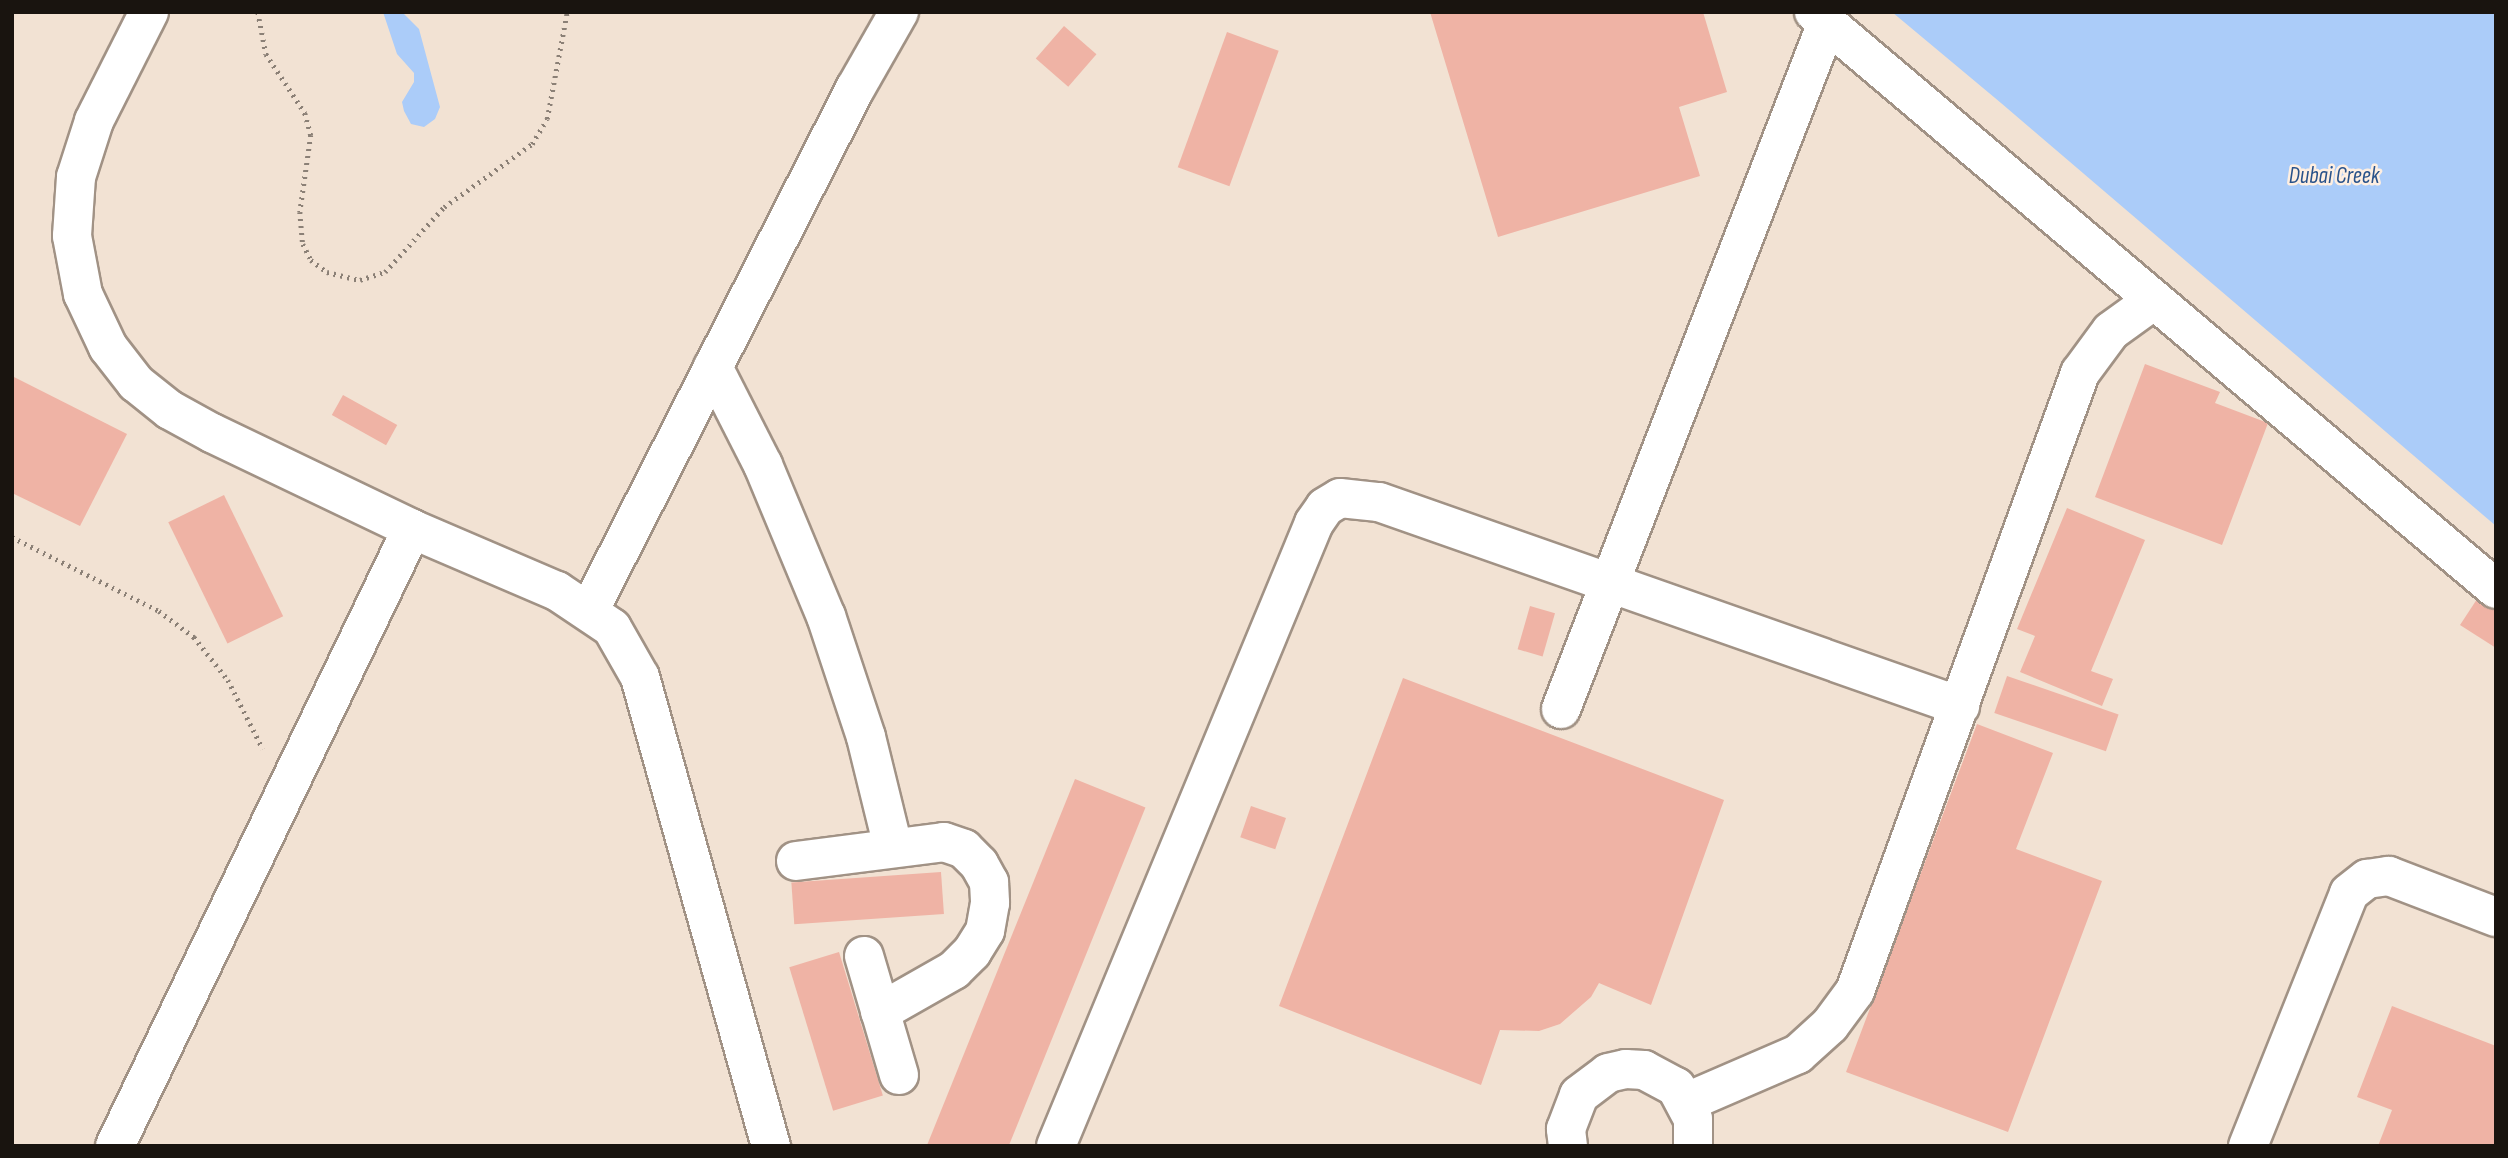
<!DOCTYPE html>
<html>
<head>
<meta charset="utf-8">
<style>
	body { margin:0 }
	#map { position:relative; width:2508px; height:1158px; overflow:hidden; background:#f2e2d3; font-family:"Sofia Sans Condensed",sans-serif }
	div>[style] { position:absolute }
	.water>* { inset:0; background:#abccf9 }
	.building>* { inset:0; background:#efb3a5; transform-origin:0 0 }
	.path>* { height:4.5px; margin-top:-2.25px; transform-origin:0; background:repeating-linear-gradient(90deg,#8b8076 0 2px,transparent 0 7px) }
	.roads { filter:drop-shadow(2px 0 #a19285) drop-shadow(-2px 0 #a19285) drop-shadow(0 2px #a19285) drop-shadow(0 -2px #a19285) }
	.minor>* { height:38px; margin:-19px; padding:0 19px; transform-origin:19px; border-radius:19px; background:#fff }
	span { translate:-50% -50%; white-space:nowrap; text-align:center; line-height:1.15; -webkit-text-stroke:5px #ffefe1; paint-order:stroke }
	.water-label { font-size:23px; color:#29528a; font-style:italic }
	.frame { position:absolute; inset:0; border:14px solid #19140f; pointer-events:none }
</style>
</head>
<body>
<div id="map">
	<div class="water">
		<div style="clip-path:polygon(383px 12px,402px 12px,419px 29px,440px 107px,435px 119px,424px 127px,411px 124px,404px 111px,402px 102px,414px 82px,414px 73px,397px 54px)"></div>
		<div style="clip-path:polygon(1892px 12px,2496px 12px,2496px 526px,2001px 103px)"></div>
	</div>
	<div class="building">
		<div style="clip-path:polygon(1430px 12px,1703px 12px,1727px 92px,1679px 107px,1700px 176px,1498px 237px)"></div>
		<div style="left:1064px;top:26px;width:43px;height:43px;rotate:41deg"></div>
		<div style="left:1227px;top:32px;width:55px;height:144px;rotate:20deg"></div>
		<div style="clip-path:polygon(2145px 364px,2220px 392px,2215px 403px,2268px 423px,2222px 545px,2095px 497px)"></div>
		<div style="clip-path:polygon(12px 376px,127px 434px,80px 526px,12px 493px)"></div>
		<div style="left:343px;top:395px;width:62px;height:23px;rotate:29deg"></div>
		<div style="left:224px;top:495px;width:135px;height:62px;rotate:64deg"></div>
		<div style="clip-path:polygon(2067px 508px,2145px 540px,2091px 671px,2113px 679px,2102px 706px,2020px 672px,2035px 636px,2017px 629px)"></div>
		<div style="clip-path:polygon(2481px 593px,2496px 602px,2496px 648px,2460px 625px)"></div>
		<div style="left:1530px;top:606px;width:26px;height:45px;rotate:16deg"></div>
		<div style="left:2007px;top:676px;width:118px;height:39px;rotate:19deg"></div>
		<div style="clip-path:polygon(1403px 678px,1724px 800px,1651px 1005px,1599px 983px,1591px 997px,1560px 1024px,1539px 1031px,1500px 1030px,1481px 1085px,1279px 1006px)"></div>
		<div style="clip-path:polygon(1977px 724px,2053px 753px,2016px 849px,2102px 881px,2008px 1132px,1846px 1072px)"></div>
		<div style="left:1075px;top:779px;width:76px;height:394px;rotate:22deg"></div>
		<div style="left:1251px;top:806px;width:37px;height:33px;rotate:19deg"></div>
		<div style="left:941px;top:872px;width:42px;height:150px;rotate:86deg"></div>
		<div style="left:839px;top:952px;width:150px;height:52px;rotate:73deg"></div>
		<div style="clip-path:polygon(2392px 1006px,2496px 1046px,2496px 1146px,2378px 1146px,2392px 1110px,2357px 1097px)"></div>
	</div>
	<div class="path">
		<div style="left:258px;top:12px;width:43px;rotate:79.2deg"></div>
		<div style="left:266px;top:54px;width:71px;rotate:56.5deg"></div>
		<div style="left:305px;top:113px;width:23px;rotate:75deg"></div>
		<div style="left:311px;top:135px;width:78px;rotate:98.1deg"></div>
		<div style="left:300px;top:212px;width:32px;rotate:85deg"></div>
		<div style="left:303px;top:244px;width:18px;rotate:63deg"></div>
		<div style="left:311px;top:260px;width:20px;rotate:37deg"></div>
		<div style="left:327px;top:272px;width:34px;rotate:14deg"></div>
		<div style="left:360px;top:280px;width:26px;rotate:-18deg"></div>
		<div style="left:385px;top:272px;width:88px;rotate:-47.8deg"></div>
		<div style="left:444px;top:207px;width:108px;rotate:-35.6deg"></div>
		<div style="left:532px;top:144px;width:29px;rotate:-59deg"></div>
		<div style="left:547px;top:119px;width:109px;rotate:-79.4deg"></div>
		<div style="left:12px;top:537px;width:165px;rotate:26.7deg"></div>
		<div style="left:159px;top:611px;width:44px;rotate:36.6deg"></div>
		<div style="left:194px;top:637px;width:55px;rotate:51.7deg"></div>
		<div style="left:228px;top:680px;width:77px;rotate:63.1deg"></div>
	</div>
	<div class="roads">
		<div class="minor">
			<div style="left:149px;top:12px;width:122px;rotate:116.8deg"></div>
			<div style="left:94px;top:121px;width:59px;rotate:107.8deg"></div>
			<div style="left:76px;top:177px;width:59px;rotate:93.9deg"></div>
			<div style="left:72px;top:236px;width:59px;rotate:79.3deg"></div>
			<div style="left:83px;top:294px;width:59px;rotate:64.7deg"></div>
			<div style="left:108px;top:347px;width:46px;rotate:52.1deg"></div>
			<div style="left:136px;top:383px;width:43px;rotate:38.5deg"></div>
			<div style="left:170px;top:410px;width:48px;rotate:28.7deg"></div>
			<div style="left:212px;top:433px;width:222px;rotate:25.6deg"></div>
			<div style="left:412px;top:529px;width:158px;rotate:23.2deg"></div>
			<div style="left:557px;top:591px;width:66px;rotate:33.9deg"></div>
			<div style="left:612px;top:628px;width:56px;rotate:60.3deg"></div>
			<div style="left:640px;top:677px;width:487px;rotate:74.4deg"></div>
			<div style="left:1814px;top:12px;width:893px;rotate:40.23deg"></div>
			<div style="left:713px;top:367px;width:110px;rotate:63deg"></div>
			<div style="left:763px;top:465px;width:164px;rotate:67.4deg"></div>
			<div style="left:826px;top:616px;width:127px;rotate:71.7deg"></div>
			<div style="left:866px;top:737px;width:113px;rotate:76.2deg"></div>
			<div style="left:590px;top:609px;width:584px;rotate:-63deg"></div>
			<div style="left:855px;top:89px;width:89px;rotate:-60.3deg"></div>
			<div style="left:1561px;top:709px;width:736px;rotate:-68.81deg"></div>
			<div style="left:796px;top:861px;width:149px;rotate:-7.3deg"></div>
			<div style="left:944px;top:842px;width:21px;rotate:19deg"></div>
			<div style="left:964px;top:849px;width:21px;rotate:45deg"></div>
			<div style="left:979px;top:864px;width:21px;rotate:61deg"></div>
			<div style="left:989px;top:882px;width:21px;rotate:87deg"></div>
			<div style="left:990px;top:903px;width:28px;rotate:100deg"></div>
			<div style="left:985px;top:931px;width:25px;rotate:122deg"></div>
			<div style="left:972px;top:952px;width:25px;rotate:135deg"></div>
			<div style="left:954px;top:970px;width:85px;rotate:150.4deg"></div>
			<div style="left:864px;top:956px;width:124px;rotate:73.6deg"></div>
			<div style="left:1687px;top:1102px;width:121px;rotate:-23.4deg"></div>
			<div style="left:1798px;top:1054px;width:43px;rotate:-42.2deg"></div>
			<div style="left:1830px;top:1025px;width:42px;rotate:-53.7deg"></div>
			<div style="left:1855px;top:991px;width:658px;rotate:-69.99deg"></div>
			<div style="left:2080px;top:373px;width:52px;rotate:-53.6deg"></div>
			<div style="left:2111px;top:331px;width:53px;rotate:-35.8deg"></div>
			<div style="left:115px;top:1146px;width:685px;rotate:-64.3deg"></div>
			<div style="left:1056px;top:1146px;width:674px;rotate:-67.5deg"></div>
			<div style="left:1314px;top:523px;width:19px;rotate:-55deg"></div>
			<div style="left:1325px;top:507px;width:17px;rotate:-31deg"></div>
			<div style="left:1340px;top:498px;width:39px;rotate:6deg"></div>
			<div style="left:1379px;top:502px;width:616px;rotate:19.35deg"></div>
			<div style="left:1568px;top:1146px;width:17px;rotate:-97deg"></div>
			<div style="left:1566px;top:1129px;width:36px;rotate:-69deg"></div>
			<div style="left:1579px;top:1095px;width:36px;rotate:-37deg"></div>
			<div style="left:1608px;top:1073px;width:18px;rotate:-13deg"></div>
			<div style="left:1626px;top:1069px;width:18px;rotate:3deg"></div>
			<div style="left:1644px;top:1070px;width:36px;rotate:28deg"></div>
			<div style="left:1676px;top:1087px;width:36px;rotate:62deg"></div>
			<div style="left:1693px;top:1119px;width:27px;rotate:90deg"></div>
			<div style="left:2248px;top:1146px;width:272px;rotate:-68.2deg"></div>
			<div style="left:2349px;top:893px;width:23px;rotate:-38deg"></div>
			<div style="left:2367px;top:879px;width:22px;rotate:-8deg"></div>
			<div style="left:2389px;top:876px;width:115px;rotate:21deg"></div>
		</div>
	</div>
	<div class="water-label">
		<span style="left:2334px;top:176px">Dubai Creek</span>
	</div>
	<div class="frame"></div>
</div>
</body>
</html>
